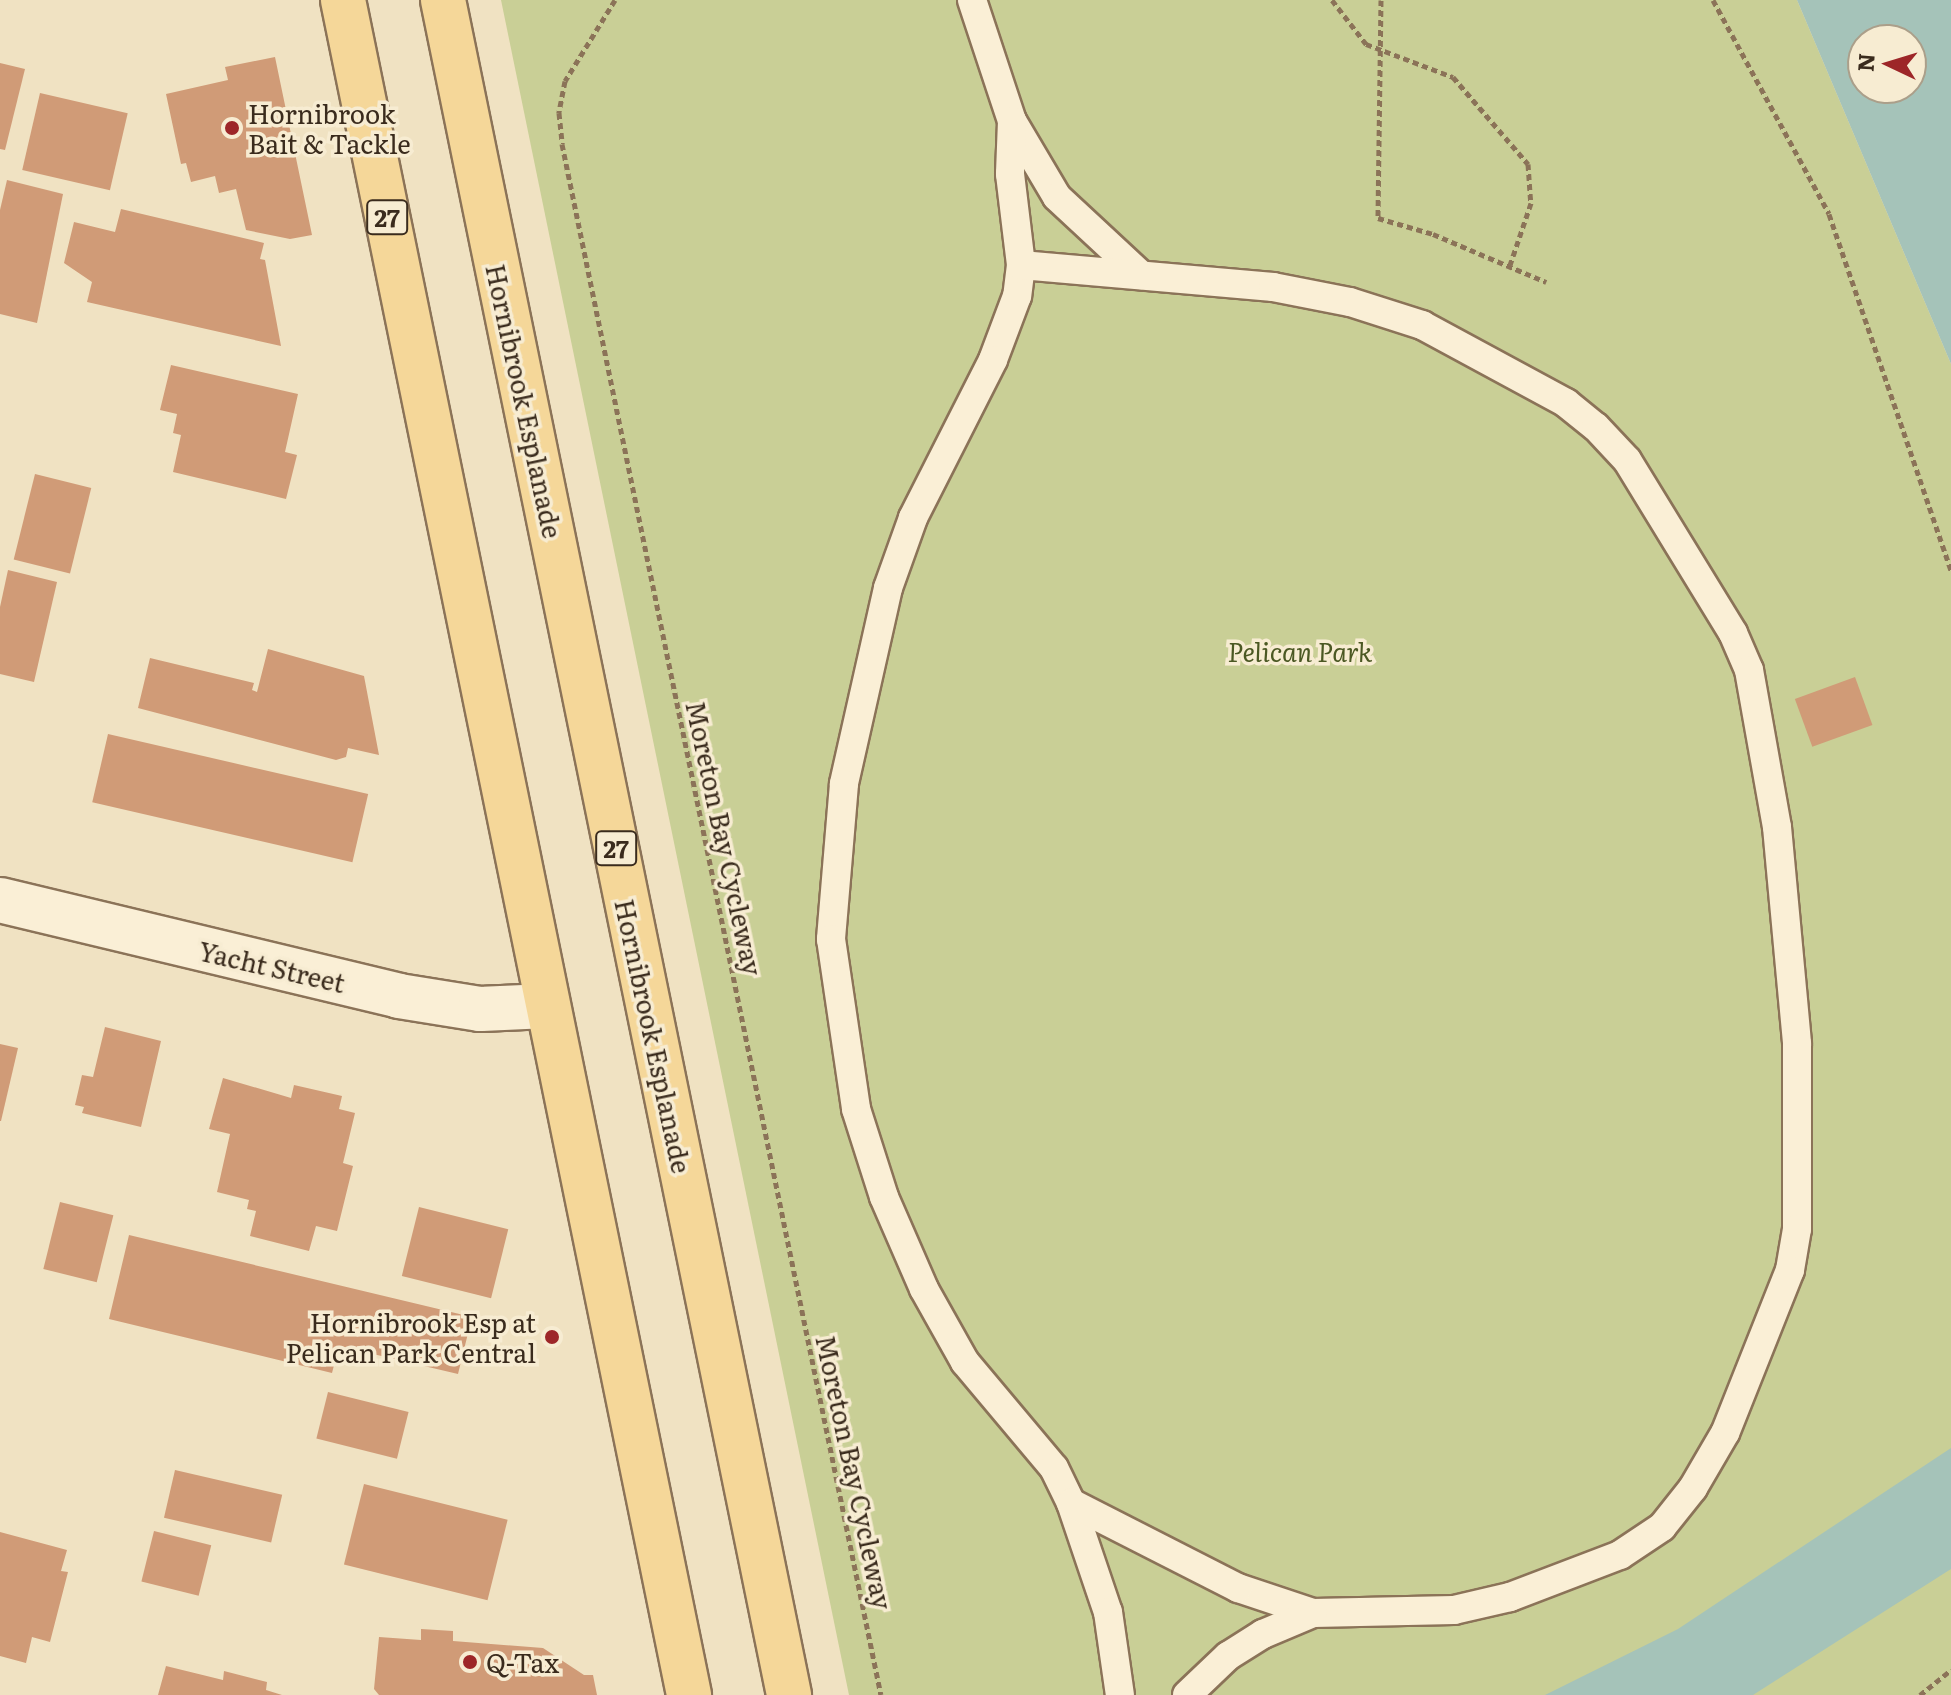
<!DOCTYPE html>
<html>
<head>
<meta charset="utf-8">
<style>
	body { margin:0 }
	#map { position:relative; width:1951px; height:1695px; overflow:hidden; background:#f0e2c2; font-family:Literata,serif }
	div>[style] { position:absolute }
	.green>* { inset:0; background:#c9cf96 }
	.water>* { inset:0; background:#a5c3b9 }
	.building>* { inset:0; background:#d09b77; transform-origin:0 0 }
	.path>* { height:5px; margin-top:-2.5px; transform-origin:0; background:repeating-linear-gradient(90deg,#8b7358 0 6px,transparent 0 10px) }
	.roads { filter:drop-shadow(2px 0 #8b7358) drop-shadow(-2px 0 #8b7358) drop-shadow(0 2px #8b7358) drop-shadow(0 -2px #8b7358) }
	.lane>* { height:28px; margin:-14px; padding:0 14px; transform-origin:14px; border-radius:14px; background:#faefd6 }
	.street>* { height:44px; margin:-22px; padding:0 22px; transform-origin:22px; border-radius:22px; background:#faefd6 }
	.primary>* { height:44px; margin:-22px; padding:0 22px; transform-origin:22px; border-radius:22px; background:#f5d799 }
	.dots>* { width:22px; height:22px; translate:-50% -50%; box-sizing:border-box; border:4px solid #f7ecd2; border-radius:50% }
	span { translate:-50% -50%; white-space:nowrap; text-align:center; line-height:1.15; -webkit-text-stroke:7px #f7ecd2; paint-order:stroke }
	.shield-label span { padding:2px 6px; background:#f7ecd2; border:2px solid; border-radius:6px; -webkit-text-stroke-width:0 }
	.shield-label { font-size:24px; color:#3a2b1d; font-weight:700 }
	.poi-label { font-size:26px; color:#3a2b1d }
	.left { translate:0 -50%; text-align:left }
	.right { translate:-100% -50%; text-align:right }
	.street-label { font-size:26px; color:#3a2b1d }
	.park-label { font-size:26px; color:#4b5823; font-style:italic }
	.north { position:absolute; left:1847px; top:24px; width:80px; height:80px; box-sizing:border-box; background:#f7ecd2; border:2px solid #ab9f8a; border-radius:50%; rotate:274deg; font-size:22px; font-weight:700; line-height:32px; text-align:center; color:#3a2b1d }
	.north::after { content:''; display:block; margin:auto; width:28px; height:36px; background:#9d2628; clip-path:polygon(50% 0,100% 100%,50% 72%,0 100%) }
</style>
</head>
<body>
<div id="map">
	<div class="green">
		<div style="clip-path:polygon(501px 0,1797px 0,1951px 364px,1951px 1695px,849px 1695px)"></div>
	</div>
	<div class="water">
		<div style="clip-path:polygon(evenodd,1797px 0,1951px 0,1951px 364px,1797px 0,1911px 40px,1911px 88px,1863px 88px,1863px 40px,1911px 40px)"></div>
		<div style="clip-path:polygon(1951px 1448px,1951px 1569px,1753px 1695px,1545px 1695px,1678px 1629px)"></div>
	</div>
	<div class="building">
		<div style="clip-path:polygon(275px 57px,312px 235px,290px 239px,246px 230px,236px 189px,219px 193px,215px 176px,191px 182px,186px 163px,181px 164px,166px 94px,228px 80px,225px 67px)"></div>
		<div style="clip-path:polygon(0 63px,25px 69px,5px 150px,0 149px)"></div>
		<div style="left:40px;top:93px;width:90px;height:79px;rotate:13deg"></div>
		<div style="clip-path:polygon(7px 180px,63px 194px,37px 323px,0 314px,0 210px)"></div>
		<div style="clip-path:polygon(121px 209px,264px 243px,260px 259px,265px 260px,281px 346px,87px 302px,92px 282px,64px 263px,74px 222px,115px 232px)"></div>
		<div style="clip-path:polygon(171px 365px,298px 394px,285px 452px,297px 455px,286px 499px,173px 472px,181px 435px,173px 433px,177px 414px,160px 410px)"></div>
		<div style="left:35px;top:474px;width:58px;height:88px;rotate:14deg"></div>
		<div style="clip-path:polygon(8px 570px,57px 582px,34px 682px,0 674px,0 607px)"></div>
		<div style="clip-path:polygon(268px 649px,364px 676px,379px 755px,348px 748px,346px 757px,336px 760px,138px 708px,150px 658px,254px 683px,252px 690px,257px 692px)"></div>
		<div style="left:1855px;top:677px;width:51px;height:64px;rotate:70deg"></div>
		<div style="left:108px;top:734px;width:267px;height:70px;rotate:13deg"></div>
		<div style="clip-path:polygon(105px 1027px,161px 1041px,141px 1127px,82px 1113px,84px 1107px,75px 1105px,82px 1075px,93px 1077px)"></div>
		<div style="clip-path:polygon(0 1044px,18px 1048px,1px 1121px,0 1121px)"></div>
		<div style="clip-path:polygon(223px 1078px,291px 1098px,294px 1085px,342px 1096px,339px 1109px,355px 1113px,343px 1163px,353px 1166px,337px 1231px,316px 1226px,309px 1251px,250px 1236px,256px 1211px,247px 1209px,249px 1200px,217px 1192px,230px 1134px,209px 1129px)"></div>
		<div style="left:60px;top:1202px;width:55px;height:69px;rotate:14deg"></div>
		<div style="left:419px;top:1207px;width:92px;height:71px;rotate:14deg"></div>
		<div style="clip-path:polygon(129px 1235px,472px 1317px,458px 1374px,339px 1346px,332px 1373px,109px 1319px)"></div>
		<div style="left:328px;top:1392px;width:83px;height:48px;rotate:14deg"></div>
		<div style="left:175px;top:1470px;width:110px;height:49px;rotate:13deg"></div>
		<div style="left:364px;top:1484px;width:148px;height:83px;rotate:14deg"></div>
		<div style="left:154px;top:1531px;width:59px;height:52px;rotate:14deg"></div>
		<div style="clip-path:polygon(0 1532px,67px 1550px,61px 1571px,68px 1572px,50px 1642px,32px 1637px,26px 1663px,0 1656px)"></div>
		<div style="clip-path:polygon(421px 1629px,453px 1631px,453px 1641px,543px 1648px,584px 1675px,593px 1675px,597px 1695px,379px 1695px,374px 1689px,379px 1637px,421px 1640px)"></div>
		<div style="clip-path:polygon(166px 1666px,223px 1680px,224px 1671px,267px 1682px,266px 1690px,282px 1695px,158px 1695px)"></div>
	</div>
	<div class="path">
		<div style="left:615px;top:0;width:95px;rotate:121.7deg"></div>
		<div style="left:565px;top:81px;width:33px;rotate:101deg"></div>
		<div style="left:559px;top:113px;width:31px;rotate:84deg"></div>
		<div style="left:562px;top:144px;width:1583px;rotate:78.38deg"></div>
		<div style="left:1332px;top:0;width:56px;rotate:52.3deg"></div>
		<div style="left:1366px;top:44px;width:93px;rotate:20.8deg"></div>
		<div style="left:1453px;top:77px;width:115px;rotate:49.2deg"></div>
		<div style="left:1528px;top:164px;width:39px;rotate:86deg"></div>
		<div style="left:1531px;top:203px;width:65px;rotate:108.7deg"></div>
		<div style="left:1381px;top:0;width:218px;rotate:90.8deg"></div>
		<div style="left:1378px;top:218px;width:57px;rotate:16.2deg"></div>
		<div style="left:1433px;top:234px;width:123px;rotate:23deg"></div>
		<div style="left:1713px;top:0;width:243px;rotate:61.5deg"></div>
		<div style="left:1829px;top:214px;width:377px;rotate:71.1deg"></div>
		<div style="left:1920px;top:1695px;width:40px;rotate:-39deg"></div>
	</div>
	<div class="roads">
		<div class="lane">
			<div style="left:972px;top:0;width:127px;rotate:71.7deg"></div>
			<div style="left:1012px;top:121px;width:88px;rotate:59.4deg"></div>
			<div style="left:1057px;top:197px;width:115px;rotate:42.9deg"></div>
			<div style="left:1012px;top:121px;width:53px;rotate:92.2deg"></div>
			<div style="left:1010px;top:174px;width:92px;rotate:83.1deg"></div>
			<div style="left:1021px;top:265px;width:31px;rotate:97deg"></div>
			<div style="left:1017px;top:296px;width:68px;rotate:110.6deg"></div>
			<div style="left:993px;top:360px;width:177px;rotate:116.9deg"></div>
			<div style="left:913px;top:518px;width:74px;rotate:109.7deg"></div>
			<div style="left:888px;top:588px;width:201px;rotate:102.7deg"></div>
			<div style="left:844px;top:784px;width:156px;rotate:94.8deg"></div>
			<div style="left:831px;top:939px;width:172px;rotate:81.6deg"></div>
			<div style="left:856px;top:1109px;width:92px;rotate:72.3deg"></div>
			<div style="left:884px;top:1197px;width:100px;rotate:66.5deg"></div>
			<div style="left:924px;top:1289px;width:84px;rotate:60.7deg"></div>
			<div style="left:965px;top:1362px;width:138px;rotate:50deg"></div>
			<div style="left:1054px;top:1468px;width:39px;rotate:64deg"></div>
			<div style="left:1071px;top:1503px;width:115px;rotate:71.3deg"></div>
			<div style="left:1108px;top:1612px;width:84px;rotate:81.8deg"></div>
			<div style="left:1021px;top:265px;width:253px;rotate:5deg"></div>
			<div style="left:1273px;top:287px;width:78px;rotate:11deg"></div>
			<div style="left:1350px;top:302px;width:76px;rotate:17.7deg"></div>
			<div style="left:1422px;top:325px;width:164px;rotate:28.4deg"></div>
			<div style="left:1566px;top:403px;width:38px;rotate:39deg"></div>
			<div style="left:1596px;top:427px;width:45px;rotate:46.8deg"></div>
			<div style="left:1627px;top:460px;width:203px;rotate:58.5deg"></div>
			<div style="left:1733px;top:633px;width:40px;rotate:66.6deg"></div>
			<div style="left:1749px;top:670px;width:159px;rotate:79.9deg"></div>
			<div style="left:1777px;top:827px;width:218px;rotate:84.7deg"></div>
			<div style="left:1797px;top:1044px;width:185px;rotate:90deg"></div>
			<div style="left:1797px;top:1229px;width:42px;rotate:99.7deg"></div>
			<div style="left:1790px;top:1270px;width:175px;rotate:111.7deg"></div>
			<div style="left:1725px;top:1433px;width:64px;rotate:120.2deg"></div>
			<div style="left:1693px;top:1488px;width:50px;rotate:128.5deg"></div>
			<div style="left:1662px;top:1527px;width:50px;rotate:146.3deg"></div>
			<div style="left:1620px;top:1555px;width:118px;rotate:159.1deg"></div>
			<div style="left:1510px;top:1597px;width:57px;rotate:166.9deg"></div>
			<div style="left:1454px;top:1610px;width:141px;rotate:178.8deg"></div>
			<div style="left:1313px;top:1613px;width:79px;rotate:-161.6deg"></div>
			<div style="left:1238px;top:1588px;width:187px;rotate:-153deg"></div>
			<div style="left:1187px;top:1695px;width:57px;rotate:-43.6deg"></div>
			<div style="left:1228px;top:1656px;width:41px;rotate:-32.2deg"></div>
			<div style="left:1263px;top:1634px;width:54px;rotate:-22.8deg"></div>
		</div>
		<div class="street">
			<div style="left:0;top:900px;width:410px;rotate:13.5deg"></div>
			<div style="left:399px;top:996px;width:82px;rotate:9.1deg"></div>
			<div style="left:480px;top:1009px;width:67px;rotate:-2.6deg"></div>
		</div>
		<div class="primary">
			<div style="left:343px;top:0;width:1730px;rotate:78.46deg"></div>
			<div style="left:443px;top:0;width:1730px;rotate:78.46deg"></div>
		</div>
	</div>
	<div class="dots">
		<div style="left:232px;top:128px;background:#9d2628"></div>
		<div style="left:552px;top:1337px;background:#9d2628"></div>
		<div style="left:470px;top:1662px;background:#9d2628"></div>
	</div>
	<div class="shield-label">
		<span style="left:387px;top:217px">27</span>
		<span style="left:616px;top:848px">27</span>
	</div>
	<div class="poi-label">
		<span class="left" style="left:248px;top:128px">Hornibrook<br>Bait &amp; Tackle</span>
		<span class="right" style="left:536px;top:1337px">Hornibrook Esp at<br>Pelican Park Central</span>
		<span class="left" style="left:486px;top:1662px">Q-Tax</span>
	</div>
	<div class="street-label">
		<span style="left:525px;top:401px;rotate:78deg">Hornibrook Esplanade</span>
		<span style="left:725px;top:838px;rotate:78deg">Moreton Bay Cycleway</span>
		<span style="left:272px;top:966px;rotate:13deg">Yacht Street</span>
		<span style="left:654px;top:1036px;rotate:78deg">Hornibrook Esplanade</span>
		<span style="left:855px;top:1472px;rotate:78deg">Moreton Bay Cycleway</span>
	</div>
	<div class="park-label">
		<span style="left:1300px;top:651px">Pelican Park</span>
	</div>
	<div class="north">N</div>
</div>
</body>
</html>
